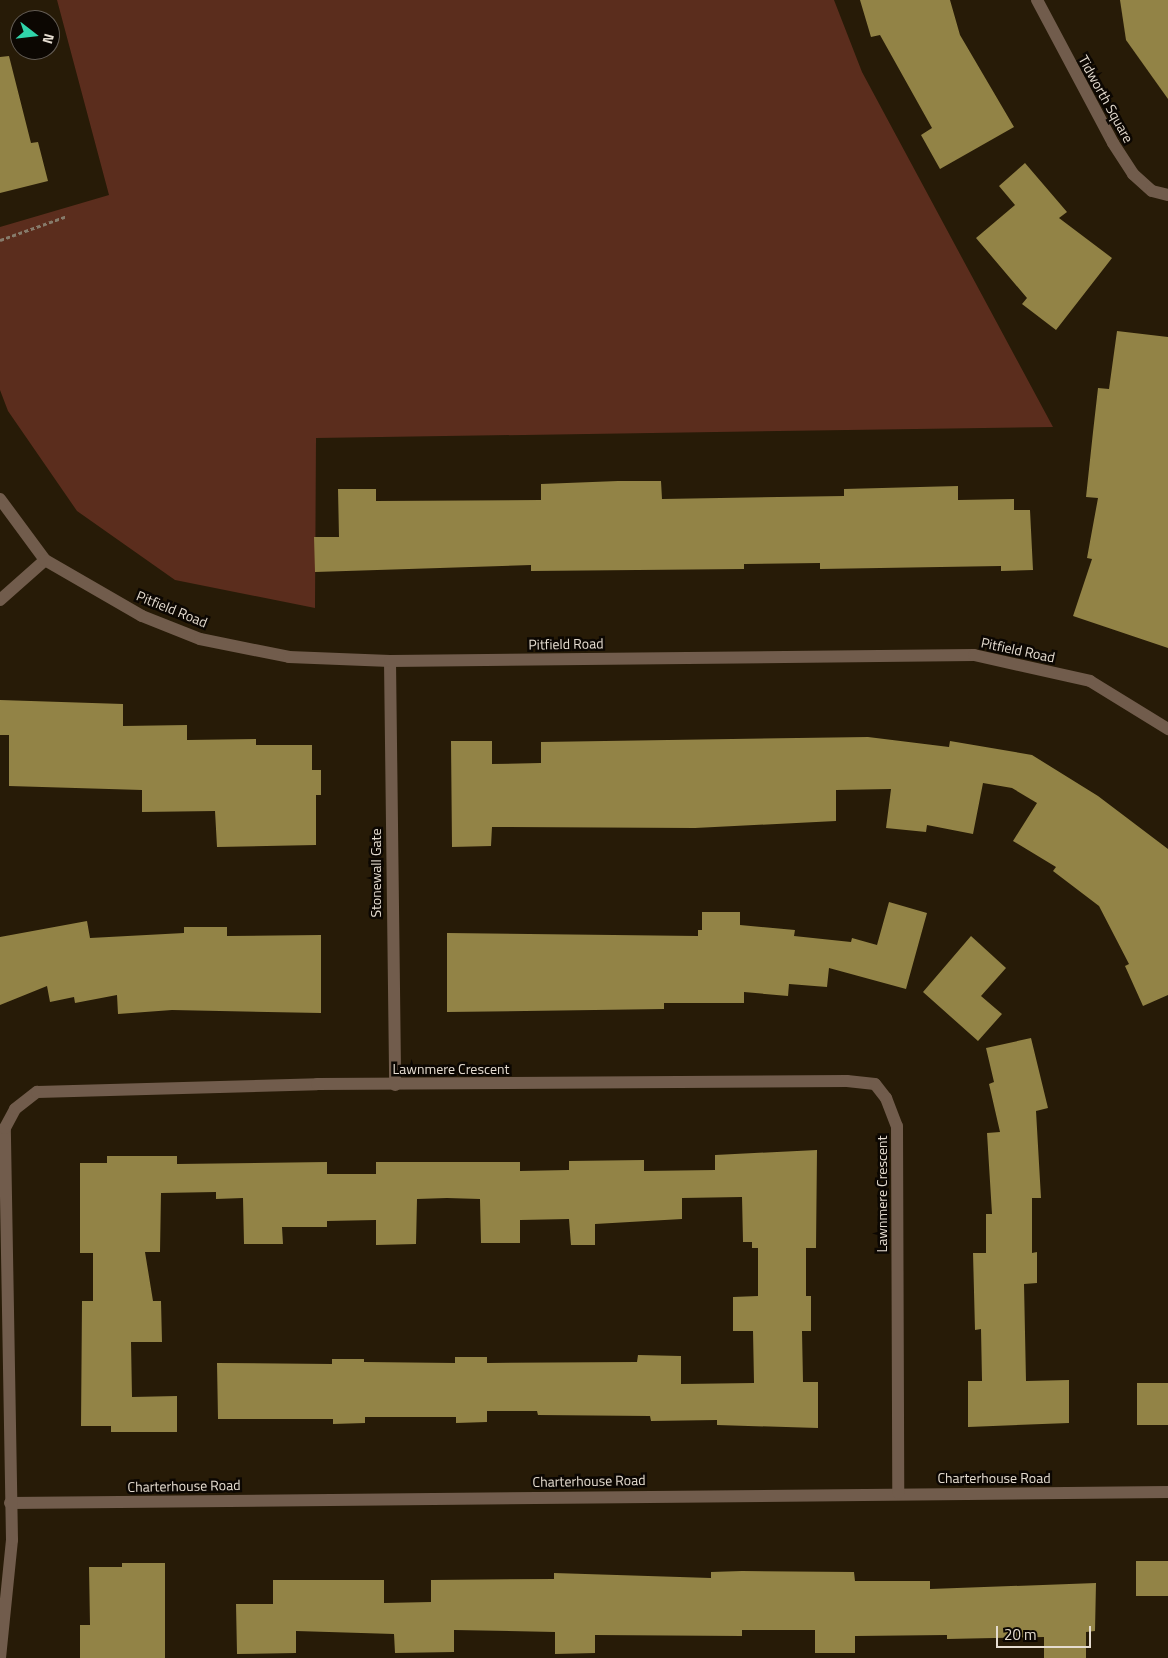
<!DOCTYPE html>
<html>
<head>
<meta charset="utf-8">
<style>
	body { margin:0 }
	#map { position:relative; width:1168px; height:1658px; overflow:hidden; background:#271b07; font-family:"Titillium Web",sans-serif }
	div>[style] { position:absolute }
	.green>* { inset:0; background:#5b2d1d }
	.building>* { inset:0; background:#928346; transform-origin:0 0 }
	.path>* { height:3px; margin-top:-1.5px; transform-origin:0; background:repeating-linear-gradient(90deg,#867b6b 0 4px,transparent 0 6.5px) }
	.minor>* { height:12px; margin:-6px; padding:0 6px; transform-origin:6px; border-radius:6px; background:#715c4c }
	.tertiary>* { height:12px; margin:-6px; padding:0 6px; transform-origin:6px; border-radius:6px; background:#715c4c }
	span { translate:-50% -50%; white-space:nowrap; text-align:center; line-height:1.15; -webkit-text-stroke:5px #0c0702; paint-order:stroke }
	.street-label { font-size:14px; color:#e5dcd0 }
	.north { position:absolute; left:10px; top:10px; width:50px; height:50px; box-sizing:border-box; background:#0c0702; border:1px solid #635c54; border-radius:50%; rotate:106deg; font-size:14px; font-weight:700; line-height:20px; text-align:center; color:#e5dcd0 }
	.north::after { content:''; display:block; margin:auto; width:18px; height:22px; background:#30d4aa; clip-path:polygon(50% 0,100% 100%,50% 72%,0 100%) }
	.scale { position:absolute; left:996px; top:1626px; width:95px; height:22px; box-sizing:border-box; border:2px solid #e5dcd0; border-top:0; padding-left:6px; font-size:15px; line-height:18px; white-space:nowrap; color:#e5dcd0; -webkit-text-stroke:4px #0c0702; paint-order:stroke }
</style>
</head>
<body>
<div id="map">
	<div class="green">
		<div style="clip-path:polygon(57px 0,834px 0,862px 72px,1053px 427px,316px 438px,315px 608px,175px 580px,77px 511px,8px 411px,0 390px,0 227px,109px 195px)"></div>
	</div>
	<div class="building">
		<div style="clip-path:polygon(860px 0,950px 0,960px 35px,1014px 127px,940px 169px,921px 135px,932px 128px,880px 35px,871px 37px)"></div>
		<div style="clip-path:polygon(1120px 0,1168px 0,1168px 99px,1126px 40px)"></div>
		<div style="clip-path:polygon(9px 56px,31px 143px,38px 142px,48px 181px,0 193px,0 57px)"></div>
		<div style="clip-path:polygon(1025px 163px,1067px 212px,1059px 218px,1112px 258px,1056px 330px,1022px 304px,1027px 298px,976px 238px,1015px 205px,999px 186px)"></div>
		<div style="clip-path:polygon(1117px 331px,1168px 337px,1168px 648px,1073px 616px,1092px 559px,1087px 558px,1098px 498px,1086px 497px,1093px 432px,1098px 388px,1109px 389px)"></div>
		<div style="clip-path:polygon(618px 481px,661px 481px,662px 499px,844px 496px,844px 489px,958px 486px,958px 500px,1014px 499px,1014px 510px,1030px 510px,1033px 570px,1001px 571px,1001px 566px,820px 569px,820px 563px,744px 564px,744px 569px,531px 571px,531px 565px,315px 572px,314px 537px,339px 537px,338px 489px,376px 489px,376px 501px,541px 500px,541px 484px)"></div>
		<div style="clip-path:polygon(0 700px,123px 704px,123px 726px,187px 725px,187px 740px,256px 739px,256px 745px,312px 745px,312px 770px,321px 770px,321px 795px,316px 795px,316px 845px,217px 847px,215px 811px,142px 812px,142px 790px,9px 786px,9px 735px,0 735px)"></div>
		<div style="clip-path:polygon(868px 737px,949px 747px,950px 741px,1032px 755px,1098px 796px,1168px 849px,1168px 995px,1143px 1006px,1125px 966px,1129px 964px,1099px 906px,1053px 871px,1056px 867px,1013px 841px,1037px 803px,1012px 788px,983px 783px,973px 834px,927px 825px,926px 832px,886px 828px,891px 789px,836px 790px,836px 821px,695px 828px,492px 827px,491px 846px,452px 847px,451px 741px,492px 741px,492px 764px,541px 763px,541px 742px)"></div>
		<div style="clip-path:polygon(889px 902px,927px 913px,906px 989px,829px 968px,827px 987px,789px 984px,788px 996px,744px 992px,744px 1003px,664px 1003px,664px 1009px,447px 1012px,447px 933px,698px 936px,698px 930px,702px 930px,702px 912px,740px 912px,740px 925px,795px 930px,794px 936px,851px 942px,852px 938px,877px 945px)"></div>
		<div style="clip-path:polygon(87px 921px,90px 938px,184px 933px,184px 927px,227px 927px,227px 936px,321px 935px,321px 1013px,172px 1010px,118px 1014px,117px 995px,75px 1003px,74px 997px,50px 1002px,47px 986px,0 1005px,0 937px)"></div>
		<div style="clip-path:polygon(971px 936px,1006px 968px,981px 996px,1002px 1014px,978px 1041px,923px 992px)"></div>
		<div style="clip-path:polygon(1031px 1038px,1048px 1108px,1036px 1111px,1041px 1198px,1032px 1198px,1032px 1253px,1037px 1252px,1037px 1283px,1024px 1284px,1026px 1381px,1069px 1380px,1069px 1423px,968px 1427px,968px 1381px,982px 1381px,981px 1329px,975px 1330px,973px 1253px,986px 1253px,986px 1214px,992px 1214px,987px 1133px,1000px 1132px,989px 1084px,994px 1082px,986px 1048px)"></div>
		<div style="clip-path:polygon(817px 1150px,816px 1248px,806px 1248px,806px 1296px,811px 1296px,811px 1331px,802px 1331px,803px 1382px,818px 1382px,818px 1428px,717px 1425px,717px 1420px,651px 1421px,650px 1416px,538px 1415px,537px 1411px,487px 1411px,487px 1422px,456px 1423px,456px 1417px,365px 1417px,365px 1423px,333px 1424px,333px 1419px,218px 1419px,217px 1363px,332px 1364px,332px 1359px,364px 1359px,364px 1362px,455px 1363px,455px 1357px,487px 1357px,487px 1363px,637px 1362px,638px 1355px,681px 1356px,681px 1384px,754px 1383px,753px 1331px,733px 1331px,733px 1297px,758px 1296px,758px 1248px,752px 1248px,752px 1242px,743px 1242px,742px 1197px,682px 1198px,682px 1219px,595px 1224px,595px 1245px,571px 1245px,569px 1219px,520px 1220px,520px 1243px,481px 1243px,480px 1199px,447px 1198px,417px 1199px,416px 1244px,376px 1245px,376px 1220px,327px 1221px,327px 1227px,282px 1227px,283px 1244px,244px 1244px,243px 1198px,216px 1199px,216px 1192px,161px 1193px,160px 1252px,145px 1252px,153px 1301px,161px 1301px,162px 1342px,131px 1342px,132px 1397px,177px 1396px,177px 1432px,111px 1432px,111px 1426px,81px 1426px,82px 1301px,93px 1301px,93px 1253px,80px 1253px,80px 1163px,107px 1163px,107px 1156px,177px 1156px,177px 1164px,327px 1162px,327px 1174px,376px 1174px,376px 1162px,520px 1162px,520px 1171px,569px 1170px,569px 1161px,644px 1160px,644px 1171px,715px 1170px,715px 1155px)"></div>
		<div style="left:1137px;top:1383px;width:31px;height:42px"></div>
		<div style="left:1136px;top:1561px;width:32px;height:35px"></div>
		<div style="clip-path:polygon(122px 1563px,165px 1563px,165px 1658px,80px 1658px,80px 1625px,90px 1625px,89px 1567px,122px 1567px)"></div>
		<div style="clip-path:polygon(742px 1571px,854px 1572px,855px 1581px,930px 1581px,930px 1589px,1096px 1583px,1095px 1631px,1086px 1632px,1086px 1658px,1044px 1658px,1044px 1637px,947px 1639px,947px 1635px,855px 1636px,855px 1653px,815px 1653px,815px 1630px,742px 1630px,742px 1636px,595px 1635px,595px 1653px,555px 1654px,555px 1632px,454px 1630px,454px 1652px,395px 1653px,394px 1634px,296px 1631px,296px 1653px,237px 1654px,236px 1604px,273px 1604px,273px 1580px,384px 1580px,384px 1603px,431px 1602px,431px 1580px,554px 1579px,554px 1573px,711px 1578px,711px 1572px)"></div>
	</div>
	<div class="path">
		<div style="left:0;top:240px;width:71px;rotate:-19.7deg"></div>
	</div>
	<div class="minor">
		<div style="left:1037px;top:0;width:162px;rotate:62deg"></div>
		<div style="left:1113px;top:143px;width:37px;rotate:57deg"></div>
		<div style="left:1133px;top:174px;width:25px;rotate:42deg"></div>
		<div style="left:1152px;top:191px;width:16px;rotate:14deg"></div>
		<div style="left:0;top:600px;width:60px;rotate:-41.6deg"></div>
		<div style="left:390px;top:661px;width:424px;rotate:89.3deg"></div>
		<div style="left:10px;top:1503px;width:1158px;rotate:-0.54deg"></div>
		<div style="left:0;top:1658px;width:119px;rotate:-84.2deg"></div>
		<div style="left:12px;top:1540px;width:412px;rotate:-91deg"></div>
		<div style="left:5px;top:1128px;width:21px;rotate:-62deg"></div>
		<div style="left:15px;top:1109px;width:28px;rotate:-38deg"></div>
		<div style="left:37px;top:1092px;width:280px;rotate:-1.6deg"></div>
		<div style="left:317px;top:1084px;width:530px;rotate:-0.32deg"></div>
		<div style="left:847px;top:1081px;width:28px;rotate:6deg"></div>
		<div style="left:875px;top:1084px;width:18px;rotate:52deg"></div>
		<div style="left:886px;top:1098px;width:30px;rotate:69deg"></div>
		<div style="left:897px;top:1126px;width:367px;rotate:89.8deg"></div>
	</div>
	<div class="tertiary">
		<div style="left:0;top:499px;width:76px;rotate:53.6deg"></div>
		<div style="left:45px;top:560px;width:112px;rotate:30deg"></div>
		<div style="left:142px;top:616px;width:62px;rotate:21.6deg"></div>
		<div style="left:200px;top:639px;width:91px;rotate:11.4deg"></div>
		<div style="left:289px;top:657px;width:101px;rotate:2.3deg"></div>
		<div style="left:390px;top:661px;width:584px;rotate:-0.59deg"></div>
		<div style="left:974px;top:655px;width:119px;rotate:12.6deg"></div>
		<div style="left:1090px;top:681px;width:92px;rotate:31.6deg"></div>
	</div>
	<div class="street-label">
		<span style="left:1106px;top:99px;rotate:61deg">Tidworth Square</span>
		<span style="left:172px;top:609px;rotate:22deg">Pitfield Road</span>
		<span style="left:566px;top:644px;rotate:-1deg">Pitfield Road</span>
		<span style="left:1018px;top:650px;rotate:12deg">Pitfield Road</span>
		<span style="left:376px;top:873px;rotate:-90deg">Stonewall Gate</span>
		<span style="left:451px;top:1069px">Lawnmere Crescent</span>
		<span style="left:882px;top:1194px;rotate:-90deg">Lawnmere Crescent</span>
		<span style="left:994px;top:1478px">Charterhouse Road</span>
		<span style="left:589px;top:1481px;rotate:-1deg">Charterhouse Road</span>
		<span style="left:184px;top:1486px;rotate:-1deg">Charterhouse Road</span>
	</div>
	<div class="north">N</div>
	<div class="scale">20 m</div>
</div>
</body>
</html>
